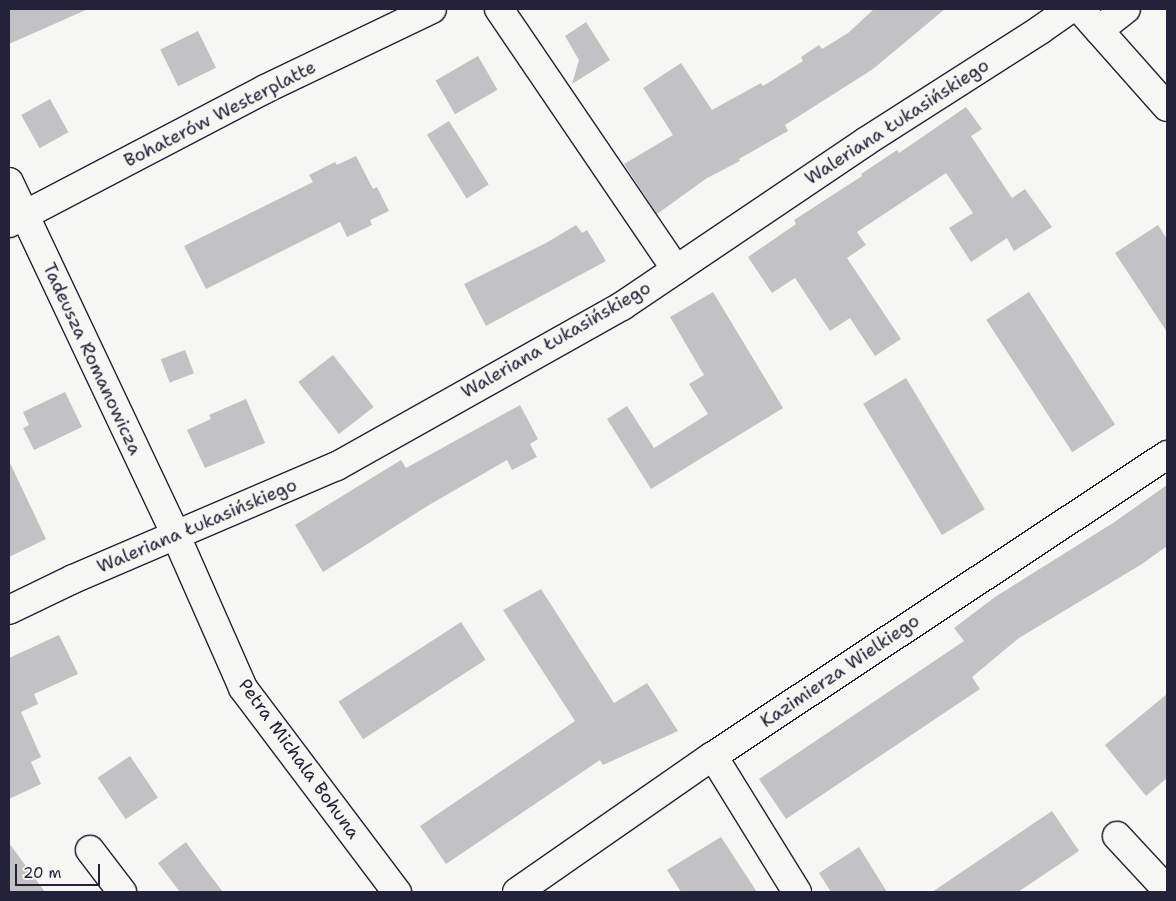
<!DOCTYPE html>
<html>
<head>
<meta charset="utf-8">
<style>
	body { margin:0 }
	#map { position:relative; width:1176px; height:901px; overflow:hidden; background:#f6f6f2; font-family:"Shantell Sans",sans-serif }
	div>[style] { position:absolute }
	.building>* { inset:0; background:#c2c2c4; transform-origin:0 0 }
	.roads { filter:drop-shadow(1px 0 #22223b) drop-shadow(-1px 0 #22223b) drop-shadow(0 1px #22223b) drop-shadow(0 -1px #22223b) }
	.minor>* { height:28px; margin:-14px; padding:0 14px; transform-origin:14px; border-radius:14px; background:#f6f6f2 }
	.major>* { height:28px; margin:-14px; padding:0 14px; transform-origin:14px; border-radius:14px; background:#f6f6f2 }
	span { translate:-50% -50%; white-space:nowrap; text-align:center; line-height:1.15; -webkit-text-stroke:4px #f6f6f2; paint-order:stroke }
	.street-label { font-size:18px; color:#22223b }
	.frame { position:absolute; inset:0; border:10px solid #22223b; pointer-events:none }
	.scale { position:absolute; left:15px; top:864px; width:85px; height:22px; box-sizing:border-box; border:2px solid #22223b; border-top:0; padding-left:6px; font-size:15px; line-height:18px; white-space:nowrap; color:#22223b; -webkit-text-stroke:4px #f6f6f2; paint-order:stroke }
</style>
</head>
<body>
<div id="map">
	<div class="building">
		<div style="clip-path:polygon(9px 9px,88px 9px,9px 44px)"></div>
		<div style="clip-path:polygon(874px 9px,945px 9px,873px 69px,785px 125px,788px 131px,739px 159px,740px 161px,707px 178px,657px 214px,624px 164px,673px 135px,643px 88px,681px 63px,712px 110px,761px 83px,763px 86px,803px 61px,801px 57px,819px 45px,822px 49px,848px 33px)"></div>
		<div style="clip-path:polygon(586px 22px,610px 60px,572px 84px,579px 60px,565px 36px)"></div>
		<div style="left:198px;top:31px;width:41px;height:42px;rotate:64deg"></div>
		<div style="left:478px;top:56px;width:39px;height:49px;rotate:60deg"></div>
		<div style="left:50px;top:99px;width:38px;height:33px;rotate:61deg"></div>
		<div style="clip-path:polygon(966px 107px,982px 129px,971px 136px,1012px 198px,1025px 189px,1052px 227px,1014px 251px,1007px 238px,971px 262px,949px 228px,973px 213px,946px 173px,857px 232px,866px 245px,847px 258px,901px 339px,875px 356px,850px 318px,830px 331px,795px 278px,772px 293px,748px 257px,796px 224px,794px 220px,862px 176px,861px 174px,897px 150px,899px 153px)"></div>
		<div style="left:449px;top:121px;width:75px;height:26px;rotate:58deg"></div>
		<div style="clip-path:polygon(356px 156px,373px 189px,377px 187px,389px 211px,370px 220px,372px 225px,347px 237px,340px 222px,206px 289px,184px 246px,313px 182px,309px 175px,335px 162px,337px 165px)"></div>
		<div style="clip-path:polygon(576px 225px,582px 233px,587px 230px,606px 261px,486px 326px,464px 284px,546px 243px)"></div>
		<div style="clip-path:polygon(1158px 225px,1167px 239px,1167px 332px,1115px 253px)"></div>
		<div style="clip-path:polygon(713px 292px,783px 408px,651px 489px,607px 419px,627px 406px,654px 448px,708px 414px,689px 384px,704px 375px,670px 317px)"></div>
		<div style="left:1029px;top:292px;width:158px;height:51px;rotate:57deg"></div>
		<div style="left:185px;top:350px;width:25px;height:26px;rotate:69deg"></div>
		<div style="left:333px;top:355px;width:66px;height:44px;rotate:52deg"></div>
		<div style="left:906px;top:378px;width:153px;height:50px;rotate:59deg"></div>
		<div style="clip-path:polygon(65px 392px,82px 427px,34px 450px,23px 428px,29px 425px,23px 412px)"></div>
		<div style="clip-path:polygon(246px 399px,265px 443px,205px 468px,187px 430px,211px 419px,209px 415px)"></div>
		<div style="clip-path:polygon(520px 405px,538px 439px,530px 444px,537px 457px,512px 470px,507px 460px,429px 505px,323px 572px,295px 525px,401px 460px,406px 468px)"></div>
		<div style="clip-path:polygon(9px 461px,46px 539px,9px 557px)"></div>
		<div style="clip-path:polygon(1167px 485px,1167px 546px,1142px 564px,1019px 638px,972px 677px,980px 689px,786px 819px,759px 779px,964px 641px,954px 628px,995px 597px,1113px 523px)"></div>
		<div style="clip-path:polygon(541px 589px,614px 703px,647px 683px,678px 731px,603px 765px,600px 760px,446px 864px,420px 826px,575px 721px,503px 610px)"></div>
		<div style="left:461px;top:622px;width:45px;height:146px;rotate:57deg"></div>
		<div style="clip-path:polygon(59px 635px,78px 674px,34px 694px,38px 704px,21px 712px,41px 757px,31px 762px,41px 784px,9px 799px,9px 658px)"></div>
		<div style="clip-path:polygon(1167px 694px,1167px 778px,1146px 796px,1105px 745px)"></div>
		<div style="left:130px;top:756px;width:50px;height:39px;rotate:56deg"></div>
		<div style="clip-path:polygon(1052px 811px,1079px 851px,1018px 892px,932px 892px)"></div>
		<div style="clip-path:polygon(721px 837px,757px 892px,681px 892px,667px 870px)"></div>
		<div style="clip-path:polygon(186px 842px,203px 866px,223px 892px,180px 892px,158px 863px)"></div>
		<div style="clip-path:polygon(9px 843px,45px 892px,9px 892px)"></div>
		<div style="clip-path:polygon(859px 847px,887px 892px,831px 892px,819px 873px)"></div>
	</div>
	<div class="roads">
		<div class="minor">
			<div style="left:499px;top:9px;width:315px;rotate:55.8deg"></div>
			<div style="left:1099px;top:30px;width:34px;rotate:-38deg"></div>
			<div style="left:9px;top:182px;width:391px;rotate:64.7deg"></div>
			<div style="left:176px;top:536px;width:166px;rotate:66.2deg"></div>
			<div style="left:243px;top:688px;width:256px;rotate:53deg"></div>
			<div style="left:9px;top:223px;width:289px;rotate:-27.6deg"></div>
			<div style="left:265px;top:89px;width:185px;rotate:-25.6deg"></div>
			<div style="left:9px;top:610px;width:71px;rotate:-25.8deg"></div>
			<div style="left:73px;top:579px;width:287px;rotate:-23.2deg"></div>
			<div style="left:337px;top:466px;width:327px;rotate:-29.3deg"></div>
			<div style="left:622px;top:306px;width:293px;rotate:-34deg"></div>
			<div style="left:865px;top:142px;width:208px;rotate:-32.6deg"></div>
			<div style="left:1040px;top:30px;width:37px;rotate:-35deg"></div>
			<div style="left:713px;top:756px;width:160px;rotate:58.3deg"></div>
			<div style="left:1117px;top:836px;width:74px;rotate:47.2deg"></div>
			<div style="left:90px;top:850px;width:53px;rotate:52.7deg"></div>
			<div style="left:517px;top:892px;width:239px;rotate:-34.8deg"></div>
			<div style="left:713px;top:756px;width:545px;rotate:-33.54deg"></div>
		</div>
		<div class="major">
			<div style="left:1080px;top:9px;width:131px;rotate:48.4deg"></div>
		</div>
	</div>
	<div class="street-label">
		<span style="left:220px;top:114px;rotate:-27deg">Bohaterów Westerplatte</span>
		<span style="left:897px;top:122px;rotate:-33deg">Waleriana Łukasińskiego</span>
		<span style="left:556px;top:340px;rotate:-30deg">Waleriana Łukasińskiego</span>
		<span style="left:92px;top:359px;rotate:65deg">Tadeusza Romanowicza</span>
		<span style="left:197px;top:526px;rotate:-23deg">Waleriana Łukasińskiego</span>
		<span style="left:840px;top:671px;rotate:-34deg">Kazimierza Wielkiego</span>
		<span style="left:299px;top:759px;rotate:54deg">Petra Michala Bohuna</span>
	</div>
	<div class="frame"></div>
	<div class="scale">20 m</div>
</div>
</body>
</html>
